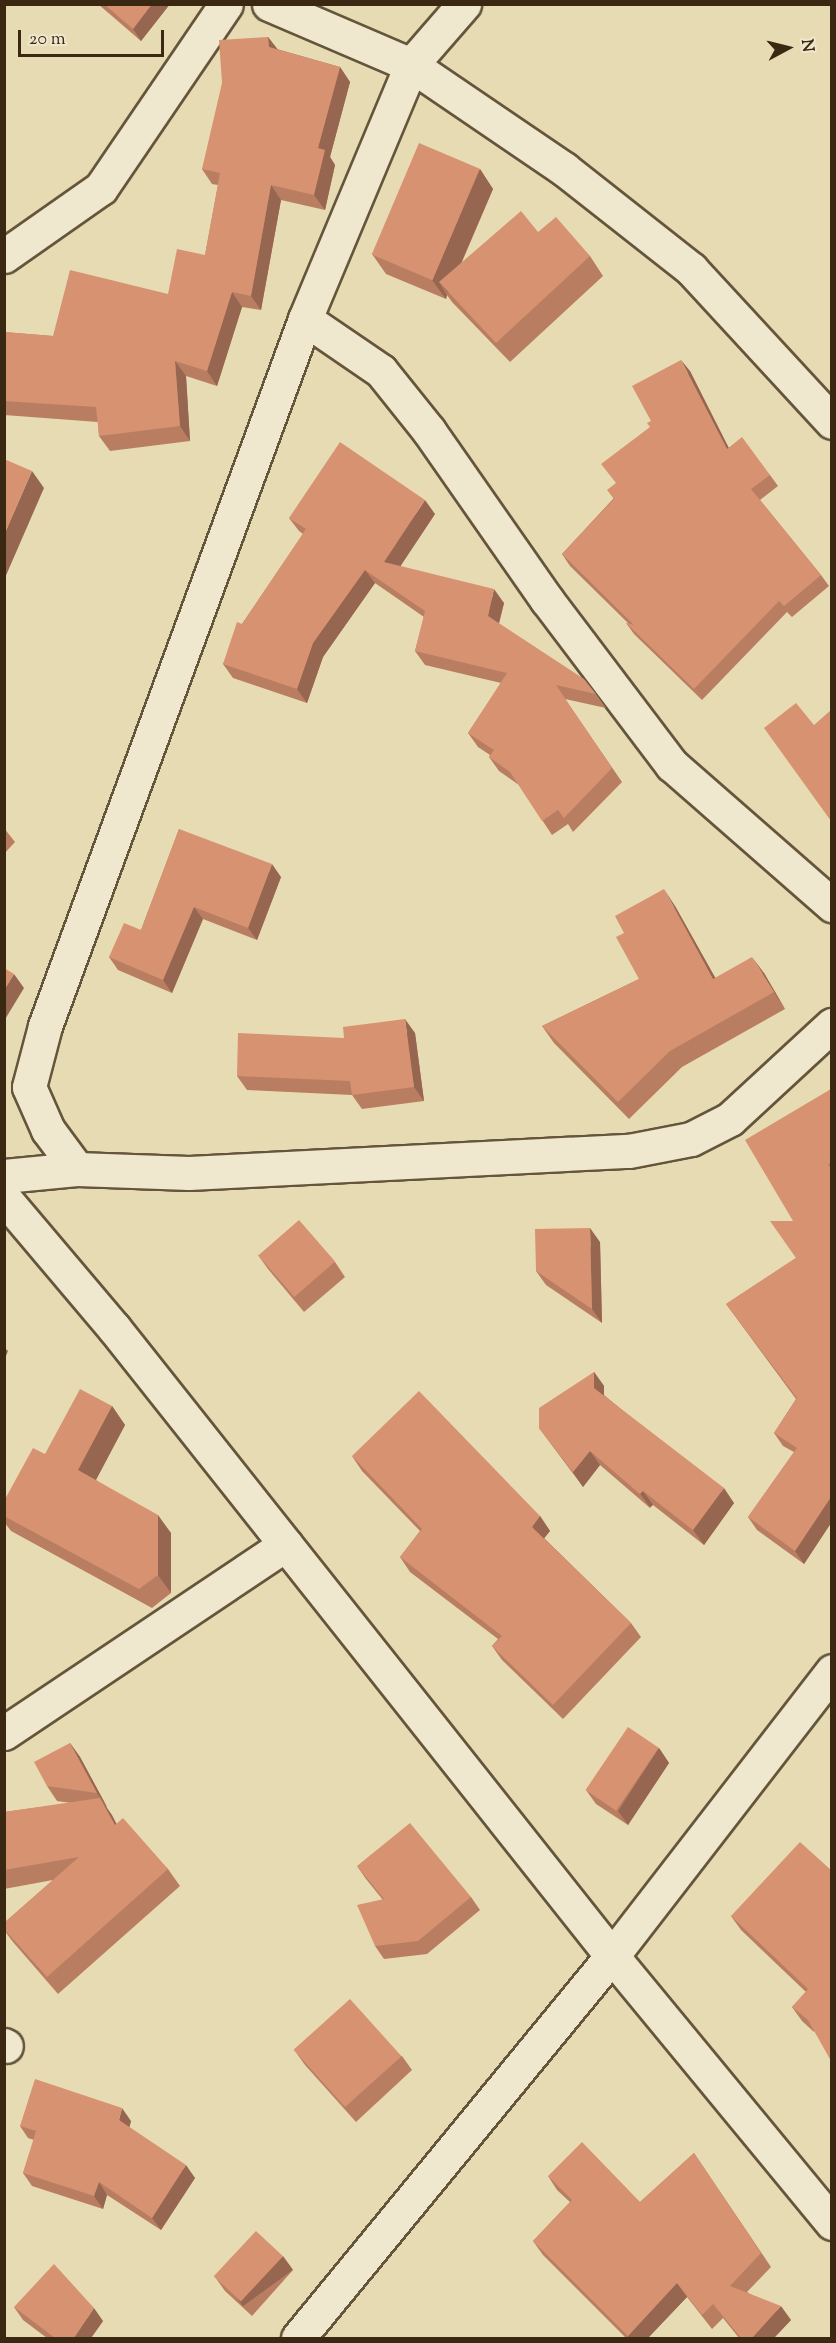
<!DOCTYPE html>
<html>
<head>
<meta charset="utf-8">
<style>
	body { margin:0 }
	#map { position:relative; width:836px; height:2343px; overflow:hidden; background:#e7dbb3; font-family:"Sorts Mill Goudy",serif }
	div>[style] { position:absolute }
	.roads { filter:drop-shadow(2px 0 #65553b) drop-shadow(-2px 0 #65553b) drop-shadow(0 2px #65553b) drop-shadow(0 -2px #65553b) }
	.minor>* { height:33px; margin:-16.5px; padding:0 16.5px; transform-origin:16.5px; border-radius:16.5px; background:#efe8ce }
	.wall>* { inset:0; background:#b97e62 }
	.shaded-wall>* { inset:0; background:#966650; transform-origin:0 0 }
	.building>* { inset:0; background:#d79272; transform-origin:0 0 }
	span { translate:-50% -50%; white-space:nowrap; text-align:center; line-height:1.15; -webkit-text-stroke:6px #efe8ce; paint-order:stroke }
	.frame { position:absolute; inset:0; border:6px solid #3a2813; pointer-events:none }
	.north { position:absolute; left:758px; top:18px; width:60px; height:60px; -webkit-text-stroke:4px #efe8ce; paint-order:stroke; rotate:83deg; font-size:16px; font-weight:700; line-height:24px; text-align:center; color:#3a2813 }
	.north::after { content:''; display:block; margin:auto; width:21px; height:27px; background:#3a2813; clip-path:polygon(50% 0,100% 100%,50% 72%,0 100%) }
	.scale { position:absolute; left:18px; top:30px; width:146px; height:27px; box-sizing:border-box; border:3px solid #3a2813; border-top:0; padding-left:8px; font-size:18px; line-height:21px; white-space:nowrap; color:#3a2813; -webkit-text-stroke:4px #efe8ce; paint-order:stroke }
</style>
</head>
<body>
<div id="map">
	<div class="roads">
		<div class="minor">
			<div style="left:269px;top:4px;width:155px;rotate:23.2deg"></div>
			<div style="left:411px;top:65px;width:185px;rotate:34.2deg"></div>
			<div style="left:564px;top:169px;width:162px;rotate:38.2deg"></div>
			<div style="left:691px;top:269px;width:208px;rotate:47.3deg"></div>
			<div style="left:4px;top:256px;width:118px;rotate:-35deg"></div>
			<div style="left:101px;top:188px;width:222px;rotate:-55.8deg"></div>
			<div style="left:305px;top:319px;width:92px;rotate:34.4deg"></div>
			<div style="left:381px;top:371px;width:77px;rotate:51.3deg"></div>
			<div style="left:429px;top:431px;width:206px;rotate:55.1deg"></div>
			<div style="left:547px;top:600px;width:207px;rotate:52.9deg"></div>
			<div style="left:672px;top:765px;width:213px;rotate:41.2deg"></div>
			<div style="left:77px;top:1169px;width:49px;rotate:-126.6deg"></div>
			<div style="left:48px;top:1130px;width:47px;rotate:-113.8deg"></div>
			<div style="left:29px;top:1087px;width:63px;rotate:-75.3deg"></div>
			<div style="left:45px;top:1026px;width:753px;rotate:-69.81deg"></div>
			<div style="left:305px;top:319px;width:275px;rotate:-67.3deg"></div>
			<div style="left:411px;top:65px;width:81px;rotate:-49deg"></div>
			<div style="left:4px;top:1176px;width:73px;rotate:-5.5deg"></div>
			<div style="left:77px;top:1169px;width:112px;rotate:2deg"></div>
			<div style="left:189px;top:1173px;width:441px;rotate:-2.9deg"></div>
			<div style="left:629px;top:1151px;width:63px;rotate:-11deg"></div>
			<div style="left:691px;top:1139px;width:44px;rotate:-27.1deg"></div>
			<div style="left:730px;top:1119px;width:139px;rotate:-42.7deg"></div>
			<div style="left:4px;top:1198px;width:170px;rotate:49.8deg"></div>
			<div style="left:114px;top:1328px;width:801px;rotate:51.59deg"></div>
			<div style="left:612px;top:1956px;width:346px;rotate:50.5deg"></div>
			<div style="left:4px;top:1733px;width:339px;rotate:-33.8deg"></div>
			<div style="left:4px;top:2045px;width:2px;rotate:27deg"></div>
			<div style="left:298px;top:2338px;width:494px;rotate:-50.6deg"></div>
			<div style="left:612px;top:1956px;width:360px;rotate:-52.3deg"></div>
		</div>
	</div>
	<div class="wall">
		<div style="clip-path:polygon(98px 4px,170px 4px,141px 41px)"></div>
		<div style="clip-path:polygon(268px 37px,277px 49px,340px 67px,350px 82px,330px 157px,335px 165px,325px 210px,281px 200px,261px 310px,242px 307px,217px 386px,186px 376px,190px 441px,110px 451px,99px 436px,98px 422px,4px 415px,4px 332px,53px 336px,168px 294px,205px 255px,218px 185px,212px 184px,202px 169px)"></div>
		<div style="clip-path:polygon(480px 169px,493px 189px,462px 262px,538px 232px,590px 256px,603px 276px,510px 362px,452px 302px,447px 295px,446px 299px,386px 274px,372px 254px)"></div>
		<div style="clip-path:polygon(690px 371px,728px 448px,770px 475px,778px 486px,760px 500px,821px 575px,829px 586px,792px 617px,787px 612px,702px 700px,634px 634px,626px 623px,629px 624px,570px 566px,562px 554px,613px 499px,616px 483px,650px 427px,651px 421px)"></div>
		<div style="clip-path:polygon(435px 514px,400px 566px,504px 603px,499px 624px,596px 694px,606px 708px,565px 699px,622px 782px,573px 832px,568px 824px,552px 835px,519px 785px,499px 771px,489px 757px,490px 755px,478px 747px,468px 733px,501px 683px,425px 665px,415px 651px,424px 617px,375px 583px,323px 657px,307px 703px,233px 678px,223px 664px,242px 624px,303px 534px,299px 531px,289px 518px)"></div>
		<div style="clip-path:polygon(4px 828px,15px 842px,4px 854px)"></div>
		<div style="clip-path:polygon(179px 829px,281px 877px,257px 940px,203px 919px,172px 993px,118px 970px,109px 957px,141px 930px)"></div>
		<div style="clip-path:polygon(675px 906px,715px 978px,764px 973px,785px 1009px,682px 1067px,629px 1119px,554px 1043px,542px 1026px,639px 979px)"></div>
		<div style="clip-path:polygon(415px 1033px,424px 1101px,362px 1109px,352px 1095px,247px 1090px,237px 1076px,344px 1038px)"></div>
		<div style="clip-path:polygon(831px 1089px,831px 1523px,804px 1564px,757px 1530px,748px 1517px,794px 1452px,783px 1446px,774px 1433px,796px 1399px,726px 1304px,796px 1258px,793px 1221px)"></div>
		<div style="clip-path:polygon(600px 1242px,602px 1323px,546px 1285px,536px 1271px)"></div>
		<div style="clip-path:polygon(258px 1255px,335px 1262px,345px 1277px,304px 1312px,268px 1269px)"></div>
		<div style="clip-path:polygon(594px 1372px,604px 1386px,604px 1395px,734px 1503px,704px 1545px,653px 1505px,650px 1508px,600px 1465px,583px 1487px,539px 1428px)"></div>
		<div style="clip-path:polygon(112px 1406px,125px 1425px,96px 1480px,171px 1533px,171px 1593px,152px 1608px,11px 1531px,4px 1522px,4px 1501px,45px 1454px)"></div>
		<div style="clip-path:polygon(352px 1456px,540px 1516px,550px 1531px,544px 1538px,631px 1623px,641px 1637px,563px 1719px,502px 1660px,492px 1646px,498px 1639px,410px 1572px,400px 1557px,420px 1531px,362px 1471px)"></div>
		<div style="clip-path:polygon(70px 1743px,80px 1757px,107px 1807px,106px 1807px,116px 1824px,168px 1869px,180px 1886px,58px 1994px,13px 1942px,4px 1930px,4px 1923px,53px 1880px,4px 1889px,4px 1812px,71px 1803px,57px 1801px,47px 1786px)"></div>
		<div style="clip-path:polygon(659px 1748px,669px 1763px,628px 1825px,596px 1804px,586px 1790px)"></div>
		<div style="clip-path:polygon(357px 1866px,471px 1897px,480px 1910px,427px 1954px,384px 1959px,375px 1946px,383px 1900px,366px 1879px)"></div>
		<div style="clip-path:polygon(831px 1870px,814px 2032px,802px 2021px,792px 2007px,806px 1992px,741px 1930px,731px 1916px)"></div>
		<div style="clip-path:polygon(295px 2051px,402px 2056px,412px 2070px,356px 2122px,305px 2065px)"></div>
		<div style="clip-path:polygon(131px 2121px,129px 2127px,195px 2178px,161px 2230px,107px 2195px,103px 2209px,32px 2186px,23px 2173px,34px 2140px,28px 2138px,20px 2126px)"></div>
		<div style="clip-path:polygon(694px 2153px,771px 2267px,747px 2292px,791px 2320px,774px 2338px,739px 2338px,723px 2318px,712px 2329px,687px 2297px,648px 2338px,626px 2338px,543px 2255px,533px 2241px,570px 2202px,557px 2190px,548px 2176px,640px 2202px)"></div>
		<div style="clip-path:polygon(293px 2270px,252px 2316px,225px 2291px,215px 2277px)"></div>
		<div style="clip-path:polygon(14px 2307px,103px 2321px,91px 2338px,47px 2338px,23px 2320px)"></div>
	</div>
	<div class="shaded-wall">
		<div style="clip-path:polygon(152px 4px,170px 4px,141px 41px,133px 29px)"></div>
		<div style="clip-path:polygon(268px 37px,279px 51px,269px 47px)"></div>
		<div style="clip-path:polygon(340px 67px,350px 82px,330px 157px,335px 165px,325px 210px,314px 195px,318px 148px)"></div>
		<div style="clip-path:polygon(480px 169px,493px 189px,448px 293px,439px 282px,447px 295px,446px 299px,432px 280px)"></div>
		<div style="clip-path:polygon(271px 185px,281px 200px,261px 310px,251px 296px)"></div>
		<div style="clip-path:polygon(232px 292px,242px 307px,217px 386px,207px 371px)"></div>
		<div style="clip-path:polygon(681px 360px,690px 371px,735px 460px,727px 449px)"></div>
		<div style="clip-path:polygon(175px 361px,186px 376px,190px 441px,180px 426px)"></div>
		<div style="clip-path:polygon(32px 471px,44px 488px,4px 580px,4px 535px)"></div>
		<div style="clip-path:polygon(425px 500px,435px 514px,394px 576px,384px 562px)"></div>
		<div style="clip-path:polygon(365px 570px,375px 583px,323px 657px,307px 703px,297px 689px,313px 643px)"></div>
		<div style="clip-path:polygon(494px 589px,504px 603px,497px 630px,488px 616px)"></div>
		<div style="clip-path:polygon(272px 864px,281px 877px,257px 940px,248px 928px)"></div>
		<div style="clip-path:polygon(664px 889px,675px 906px,725px 995px,713px 979px)"></div>
		<div style="clip-path:polygon(194px 907px,203px 919px,172px 993px,163px 980px)"></div>
		<div style="clip-path:polygon(752px 957px,764px 973px,785px 1009px,774px 992px)"></div>
		<div style="clip-path:polygon(14px 974px,24px 988px,4px 1021px,4px 990px)"></div>
		<div style="clip-path:polygon(405px 1019px,415px 1033px,424px 1101px,414px 1087px)"></div>
		<div style="clip-path:polygon(590px 1228px,600px 1242px,602px 1323px,592px 1309px)"></div>
		<div style="clip-path:polygon(4px 1347px,8px 1351px,4px 1361px)"></div>
		<div style="clip-path:polygon(594px 1372px,604px 1386px,604px 1402px,594px 1388px)"></div>
		<div style="clip-path:polygon(112px 1406px,125px 1425px,91px 1489px,78px 1470px)"></div>
		<div style="clip-path:polygon(590px 1451px,600px 1465px,583px 1487px,573px 1472px)"></div>
		<div style="clip-path:polygon(724px 1488px,734px 1503px,704px 1545px,693px 1530px)"></div>
		<div style="left:643px;top:1491px;width:17px;height:4px;rotate:54deg"></div>
		<div style="clip-path:polygon(831px 1497px,831px 1523px,804px 1564px,795px 1551px)"></div>
		<div style="clip-path:polygon(158px 1515px,171px 1533px,171px 1593px,158px 1575px)"></div>
		<div style="clip-path:polygon(540px 1516px,550px 1531px,542px 1541px,532px 1527px)"></div>
		<div style="clip-path:polygon(70px 1743px,80px 1757px,107px 1807px,97px 1793px)"></div>
		<div style="clip-path:polygon(659px 1748px,669px 1763px,628px 1825px,618px 1811px)"></div>
		<div style="clip-path:polygon(100px 1798px,112px 1815px,126px 1842px,115px 1825px)"></div>
		<div style="clip-path:polygon(122px 2108px,131px 2121px,128px 2133px,119px 2120px)"></div>
		<div style="clip-path:polygon(186px 2165px,195px 2178px,161px 2230px,152px 2218px)"></div>
		<div style="clip-path:polygon(99px 2182px,107px 2195px,103px 2209px,94px 2196px)"></div>
		<div style="left:283px;top:2256px;width:17px;height:62px;rotate:54deg"></div>
		<div style="clip-path:polygon(677px 2283px,687px 2297px,648px 2338px,629px 2338px,628px 2336px)"></div>
		<div style="clip-path:polygon(781px 2306px,791px 2320px,774px 2338px,752px 2338px)"></div>
		<div style="clip-path:polygon(94px 2308px,103px 2321px,91px 2338px,74px 2338px)"></div>
	</div>
	<div class="building">
		<div style="clip-path:polygon(104px 4px,152px 4px,133px 29px)"></div>
		<div style="clip-path:polygon(268px 37px,269px 47px,340px 67px,318px 148px,325px 150px,314px 195px,271px 185px,251px 296px,232px 292px,207px 371px,175px 361px,180px 426px,99px 436px,96px 407px,4px 401px,4px 332px,53px 336px,70px 270px,168px 294px,177px 249px,205px 255px,220px 173px,202px 169px,222px 83px,219px 40px)"></div>
		<div style="left:419px;top:143px;width:66px;height:121px;rotate:23deg"></div>
		<div style="clip-path:polygon(521px 211px,538px 232px,556px 217px,590px 256px,496px 343px,439px 282px)"></div>
		<div style="clip-path:polygon(681px 360px,727px 449px,742px 437px,770px 475px,751px 489px,821px 575px,784px 606px,779px 601px,694px 689px,626px 623px,634px 625px,562px 554px,614px 499px,607px 490px,616px 483px,601px 464px,650px 427px,647px 423px,651px 421px,632px 386px)"></div>
		<div style="clip-path:polygon(340px 442px,425px 500px,384px 562px,494px 589px,488px 616px,584px 679px,596px 694px,556px 685px,612px 768px,564px 818px,558px 810px,542px 821px,510px 772px,489px 757px,494px 750px,468px 733px,507px 673px,415px 651px,425px 611px,365px 570px,313px 643px,297px 689px,223px 664px,237px 622px,242px 624px,306px 529px,289px 518px)"></div>
		<div style="clip-path:polygon(4px 459px,32px 471px,4px 535px)"></div>
		<div style="clip-path:polygon(796px 703px,814px 725px,831px 710px,831px 821px,764px 728px)"></div>
		<div style="clip-path:polygon(179px 829px,272px 864px,248px 928px,194px 907px,163px 980px,109px 957px,124px 923px,141px 930px)"></div>
		<div style="clip-path:polygon(664px 889px,713px 979px,752px 957px,774px 992px,670px 1051px,618px 1102px,542px 1026px,639px 979px,616px 937px,624px 933px,615px 916px)"></div>
		<div style="clip-path:polygon(4px 968px,14px 974px,4px 990px)"></div>
		<div style="clip-path:polygon(405px 1019px,414px 1087px,352px 1095px,350px 1081px,237px 1076px,238px 1033px,344px 1038px,343px 1027px)"></div>
		<div style="clip-path:polygon(831px 1089px,831px 1163px,828px 1164px,831px 1169px,831px 1497px,795px 1551px,748px 1517px,797px 1448px,774px 1433px,797px 1398px,726px 1304px,796px 1258px,770px 1221px,793px 1221px,745px 1140px)"></div>
		<div style="left:299px;top:1220px;width:55px;height:54px;rotate:49deg"></div>
		<div style="clip-path:polygon(590px 1228px,592px 1309px,536px 1271px,535px 1229px)"></div>
		<div style="clip-path:polygon(594px 1372px,594px 1388px,724px 1488px,693px 1530px,643px 1491px,640px 1494px,590px 1451px,573px 1472px,539px 1428px,539px 1408px)"></div>
		<div style="clip-path:polygon(80px 1389px,112px 1406px,78px 1470px,158px 1515px,158px 1575px,139px 1589px,4px 1516px,4px 1501px,33px 1448px,45px 1454px)"></div>
		<div style="clip-path:polygon(419px 1391px,540px 1516px,532px 1527px,631px 1623px,553px 1705px,492px 1646px,502px 1636px,400px 1557px,422px 1529px,352px 1456px)"></div>
		<div style="left:628px;top:1727px;width:37px;height:76px;rotate:34deg"></div>
		<div style="clip-path:polygon(70px 1743px,97px 1793px,47px 1786px,34px 1762px)"></div>
		<div style="clip-path:polygon(100px 1798px,115px 1825px,123px 1818px,168px 1869px,47px 1977px,4px 1929px,4px 1923px,79px 1857px,4px 1870px,4px 1812px)"></div>
		<div style="clip-path:polygon(410px 1823px,471px 1897px,418px 1941px,375px 1946px,357px 1905px,384px 1899px,357px 1866px)"></div>
		<div style="clip-path:polygon(800px 1842px,831px 1870px,831px 2061px,808px 2020px,792px 2007px,808px 1989px,731px 1916px)"></div>
		<div style="left:350px;top:1999px;width:77px;height:76px;rotate:48deg"></div>
		<div style="clip-path:polygon(35px 2079px,122px 2108px,119px 2120px,186px 2165px,152px 2218px,99px 2182px,94px 2196px,23px 2173px,36px 2131px,20px 2126px)"></div>
		<div style="clip-path:polygon(582px 2142px,640px 2202px,694px 2153px,761px 2253px,730px 2286px,781px 2306px,752px 2338px,741px 2338px,713px 2304px,702px 2315px,677px 2283px,628px 2336px,533px 2241px,572px 2200px,548px 2176px)"></div>
		<div style="left:256px;top:2231px;width:37px;height:62px;rotate:43deg"></div>
		<div style="clip-path:polygon(54px 2264px,94px 2308px,74px 2338px,55px 2338px,14px 2307px)"></div>
	</div>
	<div class="frame"></div>
	<div class="north">N</div>
	<div class="scale">20 m</div>
</div>
</body>
</html>
